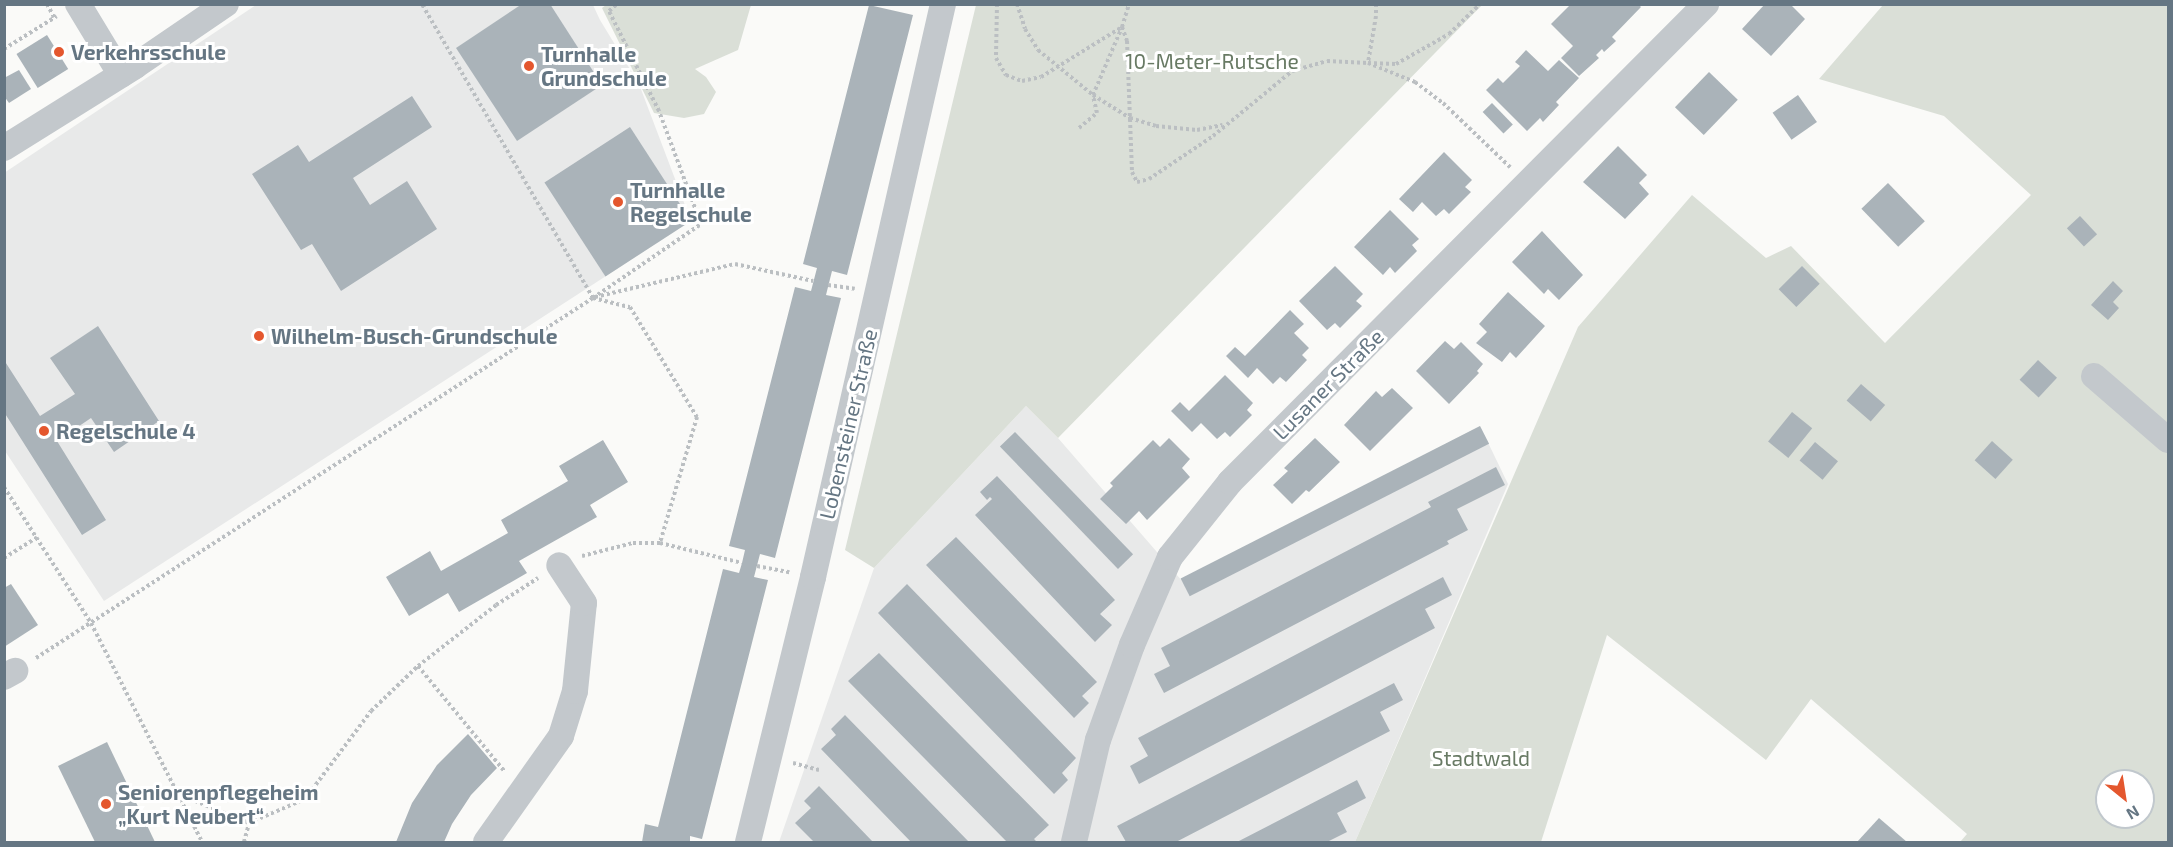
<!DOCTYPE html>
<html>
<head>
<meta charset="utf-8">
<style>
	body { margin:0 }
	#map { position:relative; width:2173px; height:847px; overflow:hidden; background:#fafaf8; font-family:"Exo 2",sans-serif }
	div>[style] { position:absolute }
	.built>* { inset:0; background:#e8e9e9 }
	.green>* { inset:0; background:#dadfd7 }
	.building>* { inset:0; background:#aab3b9; transform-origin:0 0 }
	.path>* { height:4px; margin-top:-2px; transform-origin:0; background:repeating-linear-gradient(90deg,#bbbfc2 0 3px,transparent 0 6px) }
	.minor>* { height:26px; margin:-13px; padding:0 13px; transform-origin:13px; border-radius:13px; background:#c3c8cc }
	.dots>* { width:16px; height:16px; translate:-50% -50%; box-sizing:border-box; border:3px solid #fff; border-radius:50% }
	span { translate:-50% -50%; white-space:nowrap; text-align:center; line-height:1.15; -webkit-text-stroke:6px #fff; paint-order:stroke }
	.poi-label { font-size:21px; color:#657683; font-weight:700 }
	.left { translate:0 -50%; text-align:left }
	.park-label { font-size:21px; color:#687a64 }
	.street-label { font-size:21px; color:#657683 }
	.frame { position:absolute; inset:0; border:6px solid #657683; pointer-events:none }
	.north { position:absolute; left:2095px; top:769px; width:60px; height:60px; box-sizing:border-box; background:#fff; border:2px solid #c1c8cd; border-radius:50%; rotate:150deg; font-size:16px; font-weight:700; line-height:24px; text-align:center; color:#657683 }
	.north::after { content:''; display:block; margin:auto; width:21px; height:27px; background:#e4572e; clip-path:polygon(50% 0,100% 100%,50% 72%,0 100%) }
</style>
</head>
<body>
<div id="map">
	<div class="built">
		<div style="clip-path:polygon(256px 5px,593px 5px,600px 20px,639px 84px,691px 221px,104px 601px,5px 451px,4px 173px)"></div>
		<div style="clip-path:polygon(1026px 406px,1058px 438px,1183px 582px,1480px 426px,1508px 484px,1355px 842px,779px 842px,874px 568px)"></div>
	</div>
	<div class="green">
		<div style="clip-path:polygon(606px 5px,751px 5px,738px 50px,695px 69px,706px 77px,716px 92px,704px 114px,684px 118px,654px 113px,602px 8px)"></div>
		<div style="clip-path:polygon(976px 5px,1482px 5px,1058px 438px,1026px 406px,874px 568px,845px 550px)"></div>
		<div style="clip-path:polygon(evenodd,1883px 5px,2168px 5px,2168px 842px,1960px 842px,1967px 834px,1811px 699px,1766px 760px,1607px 635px,1541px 842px,1355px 842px,1578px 327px,1692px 195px,1766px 258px,1791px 246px,1885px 343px,2031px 195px,1944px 116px,1819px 79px,1883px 5px,2107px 781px,2143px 781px,2143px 817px,2107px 817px,2107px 781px)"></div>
	</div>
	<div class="building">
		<div style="clip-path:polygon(522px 4px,550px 4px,602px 85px,517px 141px,456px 48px)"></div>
		<div style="clip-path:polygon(1571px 4px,1638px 4px,1641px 7px,1612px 37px,1616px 41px,1604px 52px,1602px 49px,1596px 55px,1599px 58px,1579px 76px,1561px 58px,1573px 46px,1551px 24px)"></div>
		<div style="clip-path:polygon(1765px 4px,1790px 4px,1805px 19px,1771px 56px,1742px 29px)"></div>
		<div style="clip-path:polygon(869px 5px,913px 15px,847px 275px,832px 271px,826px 295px,841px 298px,775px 558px,760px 554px,754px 577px,768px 580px,702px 839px,690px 836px,690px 842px,642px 842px,645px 824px,658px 827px,723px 569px,739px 573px,742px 563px,745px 550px,729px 546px,795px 287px,811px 291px,817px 268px,803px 264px)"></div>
		<div style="left:47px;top:35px;width:40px;height:36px;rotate:58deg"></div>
		<div style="clip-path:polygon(1526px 50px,1548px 71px,1559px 60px,1579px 78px,1556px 102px,1559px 105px,1543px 122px,1540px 118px,1527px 131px,1486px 90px,1498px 78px,1503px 83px,1520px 66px,1515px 62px)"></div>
		<div style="clip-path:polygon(19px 70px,31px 89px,9px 103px,4px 96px,4px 78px)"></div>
		<div style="left:1709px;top:72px;width:40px;height:49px;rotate:44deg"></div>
		<div style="left:1798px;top:95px;width:33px;height:31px;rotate:55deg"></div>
		<div style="clip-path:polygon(412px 96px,432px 127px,353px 178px,370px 205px,407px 181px,437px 229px,341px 291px,312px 244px,301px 250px,252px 174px,298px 145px,309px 162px)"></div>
		<div style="left:1492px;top:103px;width:30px;height:13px;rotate:46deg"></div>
		<div style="left:630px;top:127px;width:112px;height:102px;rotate:57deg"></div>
		<div style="clip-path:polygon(1618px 146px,1647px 175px,1639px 183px,1649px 194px,1625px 219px,1583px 182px)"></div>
		<div style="clip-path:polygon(1444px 152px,1472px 180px,1465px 187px,1471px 192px,1449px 214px,1444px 209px,1436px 216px,1422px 202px,1413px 212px,1399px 199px)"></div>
		<div style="left:1888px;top:183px;width:53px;height:37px;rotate:46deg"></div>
		<div style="clip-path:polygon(1390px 210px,1419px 239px,1412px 245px,1417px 251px,1395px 273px,1390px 267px,1383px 275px,1354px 247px)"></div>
		<div style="left:2080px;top:216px;width:25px;height:18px;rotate:47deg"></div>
		<div style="clip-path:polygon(1542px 231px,1583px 275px,1559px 300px,1548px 289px,1544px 294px,1512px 262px)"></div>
		<div style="clip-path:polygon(1335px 266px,1363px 294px,1356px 301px,1362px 306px,1340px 328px,1335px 323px,1327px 330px,1299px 301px)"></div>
		<div style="left:1802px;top:266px;width:25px;height:33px;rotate:45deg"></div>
		<div style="clip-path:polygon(2113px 281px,2123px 291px,2113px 302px,2119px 308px,2108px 320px,2091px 305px)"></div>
		<div style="clip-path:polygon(1508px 292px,1545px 326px,1516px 358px,1510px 352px,1502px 362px,1476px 343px,1487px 332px,1479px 324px)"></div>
		<div style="clip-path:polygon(1290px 310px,1304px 324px,1294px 333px,1309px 348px,1302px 355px,1307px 360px,1286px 382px,1280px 377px,1273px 384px,1257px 368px,1248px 378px,1226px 356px,1235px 347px,1245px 356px)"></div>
		<div style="clip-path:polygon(98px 326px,159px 421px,114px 452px,91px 418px,57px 441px,106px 520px,82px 535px,4px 412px,4px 360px,40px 416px,75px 394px,50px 358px)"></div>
		<div style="clip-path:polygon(1445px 341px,1454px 349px,1461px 342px,1483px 364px,1477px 371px,1479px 373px,1449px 404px,1416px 371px)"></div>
		<div style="left:2038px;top:360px;width:26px;height:27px;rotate:43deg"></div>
		<div style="clip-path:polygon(1225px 375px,1253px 403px,1247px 410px,1252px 415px,1230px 437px,1225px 432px,1217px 439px,1201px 423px,1192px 432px,1171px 411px,1180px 402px,1189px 411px)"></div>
		<div style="left:1861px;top:384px;width:32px;height:22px;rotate:41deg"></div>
		<div style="clip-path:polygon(1392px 388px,1413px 408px,1370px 451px,1344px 425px,1376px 391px,1382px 397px)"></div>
		<div style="left:1792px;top:412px;width:26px;height:38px;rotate:39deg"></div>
		<div style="left:1480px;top:426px;width:20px;height:336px;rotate:63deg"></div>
		<div style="left:1015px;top:432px;width:170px;height:21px;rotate:46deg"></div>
		<div style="clip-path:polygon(1169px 438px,1190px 459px,1182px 468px,1190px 477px,1147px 520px,1139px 511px,1126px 524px,1100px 499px,1113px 486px,1110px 483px,1153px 440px,1160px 447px)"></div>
		<div style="clip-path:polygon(1315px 438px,1340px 462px,1309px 492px,1306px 490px,1292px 504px,1273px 485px,1288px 471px,1284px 468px)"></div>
		<div style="clip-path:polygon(603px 440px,628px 482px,590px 505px,597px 517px,519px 561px,527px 573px,459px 612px,448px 593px,409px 616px,386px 577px,430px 551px,441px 571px,508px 533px,501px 520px,568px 481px,559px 466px)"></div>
		<div style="left:1992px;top:441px;width:28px;height:26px;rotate:42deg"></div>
		<div style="left:1815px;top:442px;width:30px;height:24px;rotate:40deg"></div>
		<div style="clip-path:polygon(1496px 467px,1505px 485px,1457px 509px,1468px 530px,1447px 541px,1449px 544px,1164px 693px,1154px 674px,1170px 666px,1161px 648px,1431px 507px,1428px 502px)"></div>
		<div style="clip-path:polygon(997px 476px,1115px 600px,1100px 614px,1112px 625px,1095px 642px,975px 515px,992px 499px,990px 497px,987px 500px,980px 492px)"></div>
		<div style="clip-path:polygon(956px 537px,1097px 682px,1082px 696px,1089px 703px,1074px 718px,926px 565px)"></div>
		<div style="clip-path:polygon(1443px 577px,1452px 595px,1425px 609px,1435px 628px,1139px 784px,1130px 766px,1148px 756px,1138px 738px)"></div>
		<div style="clip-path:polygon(11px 584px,38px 625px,4px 647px,4px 588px)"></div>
		<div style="clip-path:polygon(907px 584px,1076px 758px,1062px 773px,1068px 780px,1054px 794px,878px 613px)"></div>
		<div style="clip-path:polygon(879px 653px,1049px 825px,1034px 839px,1037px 842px,1007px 842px,848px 681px)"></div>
		<div style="clip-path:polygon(1394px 683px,1403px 700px,1380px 712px,1390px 731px,1176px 842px,1126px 842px,1117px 826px)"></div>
		<div style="clip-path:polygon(845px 715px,969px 842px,911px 842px,821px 749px,836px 735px,831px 729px)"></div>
		<div style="clip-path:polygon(468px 734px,497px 768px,471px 795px,452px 824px,444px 842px,396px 842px,412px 803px,437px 765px)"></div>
		<div style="clip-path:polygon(107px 742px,155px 842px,95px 842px,58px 766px)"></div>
		<div style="clip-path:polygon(1357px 780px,1366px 798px,1337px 813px,1347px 832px,1327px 842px,1237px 842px)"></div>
		<div style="clip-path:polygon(819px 786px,873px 842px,814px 842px,795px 823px,811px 808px,804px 801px)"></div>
		<div style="clip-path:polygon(1879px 818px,1907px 842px,1857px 842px)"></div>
	</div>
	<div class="path">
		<div style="left:47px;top:4px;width:15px;rotate:62deg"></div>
		<div style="left:997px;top:4px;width:54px;rotate:91.1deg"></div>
		<div style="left:996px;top:58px;width:20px;rotate:60deg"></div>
		<div style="left:1006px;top:75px;width:17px;rotate:21deg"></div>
		<div style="left:1022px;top:81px;width:19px;rotate:-12deg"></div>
		<div style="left:1041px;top:77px;width:95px;rotate:-31.7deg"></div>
		<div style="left:1122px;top:27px;width:15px;rotate:70deg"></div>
		<div style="left:1127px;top:41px;width:131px;rotate:87.8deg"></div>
		<div style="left:1132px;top:172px;width:11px;rotate:63deg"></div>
		<div style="left:1137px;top:182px;width:12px;rotate:-14deg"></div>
		<div style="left:1149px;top:179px;width:77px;rotate:-33.9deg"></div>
		<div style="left:1213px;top:136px;width:102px;rotate:-39.4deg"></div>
		<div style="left:1292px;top:71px;width:36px;rotate:-16deg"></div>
		<div style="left:1327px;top:61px;width:41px;rotate:2.8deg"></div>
		<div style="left:1368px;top:63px;width:51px;rotate:22deg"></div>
		<div style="left:1415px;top:82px;width:35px;rotate:37deg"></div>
		<div style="left:1443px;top:103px;width:93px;rotate:43.7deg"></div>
		<div style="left:1017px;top:4px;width:26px;rotate:72deg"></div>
		<div style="left:1025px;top:29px;width:25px;rotate:58deg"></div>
		<div style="left:1038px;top:50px;width:71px;rotate:39.3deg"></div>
		<div style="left:1093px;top:95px;width:44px;rotate:31.9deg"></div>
		<div style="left:1130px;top:118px;width:27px;rotate:17deg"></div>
		<div style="left:1156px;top:126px;width:41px;rotate:5.6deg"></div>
		<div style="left:1197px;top:130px;width:26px;rotate:-11deg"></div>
		<div style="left:1376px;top:4px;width:12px;rotate:90deg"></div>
		<div style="left:1376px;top:16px;width:48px;rotate:99.7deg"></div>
		<div style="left:1368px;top:63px;width:28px;rotate:2deg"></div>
		<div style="left:1396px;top:64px;width:61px;rotate:-29.5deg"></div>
		<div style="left:1449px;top:34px;width:43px;rotate:-44.1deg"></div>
		<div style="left:4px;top:49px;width:62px;rotate:-31.9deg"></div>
		<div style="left:1079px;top:128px;width:23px;rotate:-40deg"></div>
		<div style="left:1097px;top:113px;width:18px;rotate:-103deg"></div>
		<div style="left:1093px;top:95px;width:74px;rotate:-66.9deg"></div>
		<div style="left:1122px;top:27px;width:24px;rotate:-73deg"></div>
		<div style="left:828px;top:285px;width:27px;rotate:8deg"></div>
		<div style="left:595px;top:297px;width:144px;rotate:-13.3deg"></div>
		<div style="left:735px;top:264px;width:80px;rotate:12.3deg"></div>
		<div style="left:593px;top:298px;width:131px;rotate:-34.4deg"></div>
		<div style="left:701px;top:224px;width:121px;rotate:-110.4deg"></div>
		<div style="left:659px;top:111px;width:112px;rotate:-116.6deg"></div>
		<div style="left:609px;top:11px;width:11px;rotate:-41deg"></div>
		<div style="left:593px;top:298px;width:38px;rotate:14deg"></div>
		<div style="left:630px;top:307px;width:129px;rotate:58.7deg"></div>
		<div style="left:697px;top:417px;width:131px;rotate:106.4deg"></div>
		<div style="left:4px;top:487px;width:161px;rotate:57.4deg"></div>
		<div style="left:91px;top:623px;width:246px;rotate:63.1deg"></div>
		<div style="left:582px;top:556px;width:53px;rotate:-14.3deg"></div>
		<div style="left:633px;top:543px;width:27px"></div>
		<div style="left:660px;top:543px;width:84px;rotate:13.7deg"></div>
		<div style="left:4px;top:558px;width:39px;rotate:-32deg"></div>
		<div style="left:757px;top:566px;width:33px;rotate:11deg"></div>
		<div style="left:36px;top:658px;width:663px;rotate:-32.88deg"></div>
		<div style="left:593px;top:298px;width:340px;rotate:-120.2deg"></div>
		<div style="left:418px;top:666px;width:137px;rotate:50.6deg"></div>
		<div style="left:793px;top:763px;width:27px;rotate:15deg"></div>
		<div style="left:178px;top:794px;width:77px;rotate:22.2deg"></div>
		<div style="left:249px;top:823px;width:61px;rotate:-23.2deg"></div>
		<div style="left:305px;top:799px;width:110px;rotate:-53.1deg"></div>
		<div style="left:371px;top:711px;width:65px;rotate:-43.8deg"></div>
		<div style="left:418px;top:666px;width:99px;rotate:-38deg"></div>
		<div style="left:496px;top:605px;width:50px;rotate:-32.7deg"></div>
		<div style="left:244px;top:842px;width:20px;rotate:-75deg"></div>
	</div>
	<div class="minor">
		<div style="left:78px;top:4px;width:83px;rotate:58.8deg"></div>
		<div style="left:4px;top:148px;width:155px;rotate:-32deg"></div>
		<div style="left:135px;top:66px;width:110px;rotate:-34.3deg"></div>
		<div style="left:2094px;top:376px;width:98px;rotate:40.9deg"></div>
		<div style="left:4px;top:677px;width:13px;rotate:-29deg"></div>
		<div style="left:486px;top:842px;width:130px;rotate:-54.7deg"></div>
		<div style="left:561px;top:736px;width:47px;rotate:-72.7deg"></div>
		<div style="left:575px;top:691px;width:88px;rotate:-84.2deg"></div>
		<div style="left:584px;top:603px;width:45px;rotate:-123.3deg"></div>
		<div style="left:748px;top:842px;width:273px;rotate:-76.2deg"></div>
		<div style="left:813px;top:577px;width:588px;rotate:-77.22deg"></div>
		<div style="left:1074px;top:842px;width:105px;rotate:-76.8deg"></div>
		<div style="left:1098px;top:740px;width:101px;rotate:-70.3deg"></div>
		<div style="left:1132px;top:645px;width:96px;rotate:-66.6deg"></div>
		<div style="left:1170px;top:557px;width:96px;rotate:-51.3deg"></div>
		<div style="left:1230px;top:482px;width:675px;rotate:-45.12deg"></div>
	</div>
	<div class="dots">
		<div style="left:59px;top:52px;background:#e4572e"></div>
		<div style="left:529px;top:66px;background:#e4572e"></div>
		<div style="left:618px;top:202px;background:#e4572e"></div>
		<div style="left:259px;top:336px;background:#e4572e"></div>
		<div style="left:44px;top:431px;background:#e4572e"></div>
		<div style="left:106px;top:804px;background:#e4572e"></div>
	</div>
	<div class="poi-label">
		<span class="left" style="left:71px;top:52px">Verkehrsschule</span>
		<span class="left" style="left:541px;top:66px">Turnhalle<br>Grundschule</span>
		<span class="left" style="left:630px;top:202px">Turnhalle<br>Regelschule</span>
		<span class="left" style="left:271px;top:336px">Wilhelm-Busch-Grundschule</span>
		<span class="left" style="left:56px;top:431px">Regelschule 4</span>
		<span class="left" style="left:118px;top:804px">Seniorenpflegeheim<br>„Kurt Neubert“</span>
	</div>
	<div class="park-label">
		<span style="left:1212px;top:61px">10-Meter-Rutsche</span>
		<span style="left:1481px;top:758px">Stadtwald</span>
	</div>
	<div class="street-label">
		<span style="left:1328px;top:384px;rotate:-45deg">Lusaner Straße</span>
		<span style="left:848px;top:424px;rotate:-77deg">Lobensteiner Straße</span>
	</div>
	<div class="frame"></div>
	<div class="north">N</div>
</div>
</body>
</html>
